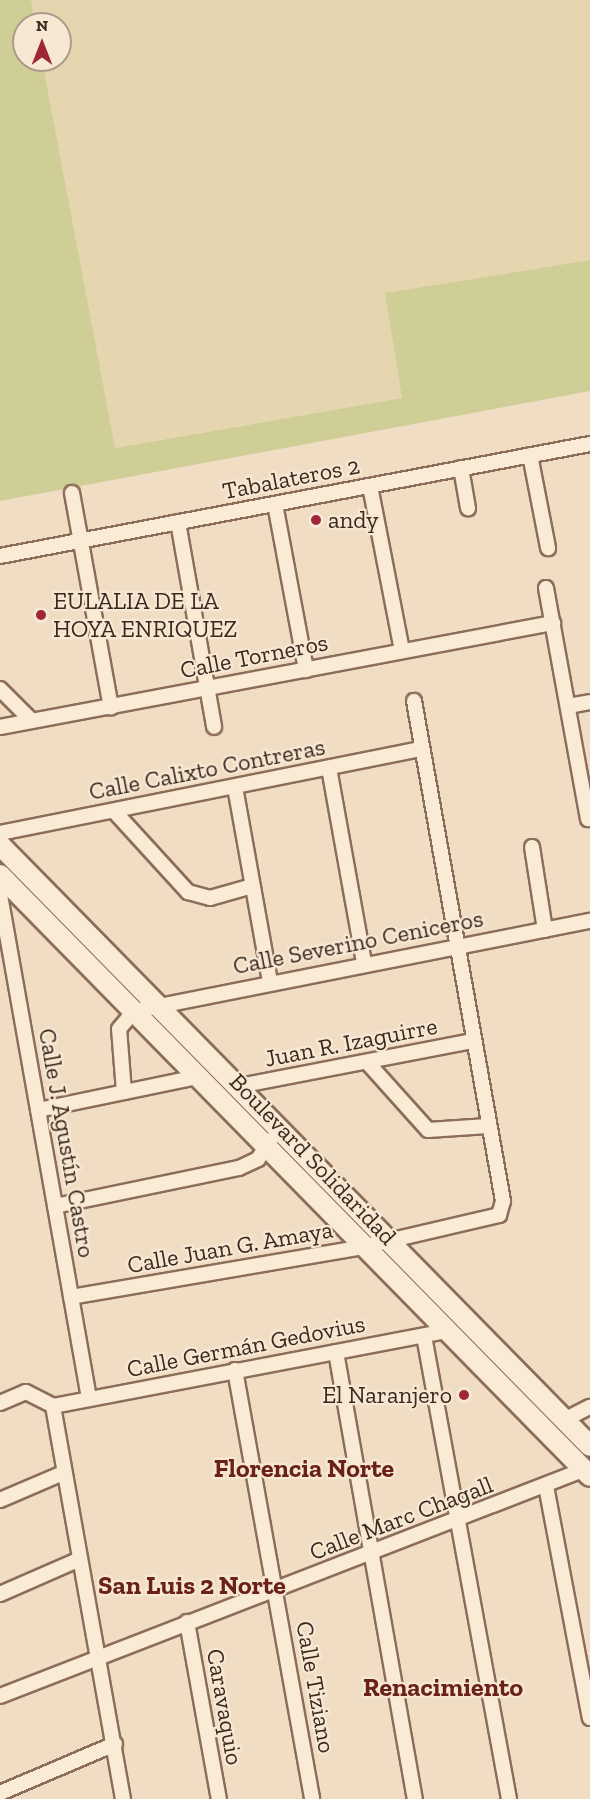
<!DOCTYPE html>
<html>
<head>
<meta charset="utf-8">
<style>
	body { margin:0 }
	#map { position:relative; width:590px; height:1799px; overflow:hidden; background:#f0ddc4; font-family:"Zilla Slab",serif }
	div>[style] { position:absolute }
	.farmland>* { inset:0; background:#e6d6b0 }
	.green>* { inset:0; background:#cfce97 }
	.roads { filter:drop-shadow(2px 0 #8c6d59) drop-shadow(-2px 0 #8c6d59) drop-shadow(0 2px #8c6d59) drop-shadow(0 -2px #8c6d59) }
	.minor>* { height:14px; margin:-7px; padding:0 7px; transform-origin:7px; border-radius:7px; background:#faebd7 }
	.secondary>* { height:20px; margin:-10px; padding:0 10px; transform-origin:10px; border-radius:10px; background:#faebd7 }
	.dots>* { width:16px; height:16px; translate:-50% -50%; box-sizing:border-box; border:3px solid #f7e8d4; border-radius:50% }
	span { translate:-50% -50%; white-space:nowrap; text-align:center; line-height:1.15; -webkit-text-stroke:4.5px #f7e8d4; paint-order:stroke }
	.street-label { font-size:24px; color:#3b281e }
	.poi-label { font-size:24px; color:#3b281e }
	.left { translate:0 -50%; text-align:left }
	.right { translate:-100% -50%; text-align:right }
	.neighbourhood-label { font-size:26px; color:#6a211b; font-weight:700 }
	.north { position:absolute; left:12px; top:12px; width:60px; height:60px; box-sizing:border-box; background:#f7e8d4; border:2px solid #ac9b8b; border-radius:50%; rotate:0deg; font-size:16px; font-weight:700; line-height:24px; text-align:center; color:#3b281e }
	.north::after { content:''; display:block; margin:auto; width:21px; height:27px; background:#9e2637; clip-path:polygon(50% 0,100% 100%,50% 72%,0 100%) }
</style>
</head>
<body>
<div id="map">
	<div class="farmland">
		<div style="clip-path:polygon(31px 0,590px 0,590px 260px,386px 293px,402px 398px,114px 448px,42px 60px,60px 60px,60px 24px,35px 24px)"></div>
	</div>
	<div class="green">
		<div style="clip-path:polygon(0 0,31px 0,35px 24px,24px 24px,24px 60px,42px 60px,115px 448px,402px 398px,385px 293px,590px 260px,590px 391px,0 501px)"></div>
	</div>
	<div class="roads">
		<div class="minor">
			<div style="left:530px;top:455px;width:95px;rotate:79deg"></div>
			<div style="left:461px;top:468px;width:41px;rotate:80.1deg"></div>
			<div style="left:370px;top:486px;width:168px;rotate:79deg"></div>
			<div style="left:72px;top:493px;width:218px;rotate:79.7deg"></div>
			<div style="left:275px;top:504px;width:169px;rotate:79.4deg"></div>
			<div style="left:178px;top:522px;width:208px;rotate:80deg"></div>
			<div style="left:0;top:556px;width:601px;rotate:-10.75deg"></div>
			<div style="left:546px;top:588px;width:235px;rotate:79.7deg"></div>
			<div style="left:0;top:689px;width:45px;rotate:45deg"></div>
			<div style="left:568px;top:706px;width:22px;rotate:-10deg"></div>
			<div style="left:0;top:727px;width:563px;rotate:-10.65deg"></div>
			<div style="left:329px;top:768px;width:198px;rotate:79.8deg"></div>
			<div style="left:235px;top:787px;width:197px;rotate:79.8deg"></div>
			<div style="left:114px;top:811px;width:110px;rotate:47.6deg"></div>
			<div style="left:188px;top:892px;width:23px;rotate:15deg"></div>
			<div style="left:210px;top:898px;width:44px;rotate:-15.9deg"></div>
			<div style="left:0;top:833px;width:430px;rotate:-11.3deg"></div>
			<div style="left:532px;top:847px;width:84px;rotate:81.1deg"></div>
			<div style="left:0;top:895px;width:511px;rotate:79.97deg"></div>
			<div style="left:367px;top:1062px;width:91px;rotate:48.1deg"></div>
			<div style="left:428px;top:1130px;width:60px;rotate:-3.8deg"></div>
			<div style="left:239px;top:1086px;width:237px;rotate:-10.9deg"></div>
			<div style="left:124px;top:1092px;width:63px;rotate:-94.5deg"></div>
			<div style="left:119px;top:1029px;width:23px;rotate:-50deg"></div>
			<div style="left:134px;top:1011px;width:465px;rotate:-11.2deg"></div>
			<div style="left:38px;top:1110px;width:163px;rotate:-11.7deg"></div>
			<div style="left:55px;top:1206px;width:188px;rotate:-11.7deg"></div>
			<div style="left:239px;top:1168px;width:21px;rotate:-25deg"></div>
			<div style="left:258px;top:1159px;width:23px;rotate:-56deg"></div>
			<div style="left:71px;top:1297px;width:295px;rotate:-9.7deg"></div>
			<div style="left:362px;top:1247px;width:141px;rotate:-13.1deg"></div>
			<div style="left:499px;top:1215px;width:15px;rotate:-74deg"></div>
			<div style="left:503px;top:1201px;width:508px;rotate:-100.09deg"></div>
			<div style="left:424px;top:1336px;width:471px;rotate:79.6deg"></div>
			<div style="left:336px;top:1352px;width:454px;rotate:80deg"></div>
			<div style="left:235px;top:1370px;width:436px;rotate:79.8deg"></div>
			<div style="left:0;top:1403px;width:28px;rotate:-23deg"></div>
			<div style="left:26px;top:1392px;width:30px;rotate:27deg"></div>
			<div style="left:53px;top:1406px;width:402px;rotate:-10.8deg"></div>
			<div style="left:53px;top:1406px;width:399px;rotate:79.9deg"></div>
			<div style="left:564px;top:1420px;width:29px;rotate:-27deg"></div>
			<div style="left:546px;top:1486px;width:236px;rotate:79.3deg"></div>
			<div style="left:0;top:1500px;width:69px;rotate:-23.2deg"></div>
			<div style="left:0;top:1594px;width:87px;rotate:-23.6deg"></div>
			<div style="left:187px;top:1622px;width:180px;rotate:79.8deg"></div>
			<div style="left:0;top:1696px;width:625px;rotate:-21.19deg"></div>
			<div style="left:0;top:1793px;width:125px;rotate:-23.1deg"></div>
		</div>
		<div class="secondary">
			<div style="left:0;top:845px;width:842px;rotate:45.53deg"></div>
			<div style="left:0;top:875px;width:842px;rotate:45.53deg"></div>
		</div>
	</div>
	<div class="dots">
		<div style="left:316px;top:520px;background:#9e2637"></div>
		<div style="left:41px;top:615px;background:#9e2637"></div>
		<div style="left:464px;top:1395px;background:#9e2637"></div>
	</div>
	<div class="street-label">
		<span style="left:291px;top:478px;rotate:-11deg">Tabalateros 2</span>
		<span style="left:254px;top:656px;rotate:-11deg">Calle Torneros</span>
		<span style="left:207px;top:769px;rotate:-11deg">Calle Calixto Contreras</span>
		<span style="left:358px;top:942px;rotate:-11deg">Calle Severino Ceniceros</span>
		<span style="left:351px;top:1042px;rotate:-11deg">Juan R. Izaguirre</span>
		<span style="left:67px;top:1143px;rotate:80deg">Calle J. Agustín Castro</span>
		<span style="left:313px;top:1159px;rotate:46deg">Boulevard Solidaridad</span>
		<span style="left:230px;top:1247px;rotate:-10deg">Calle Juan G. Amaya</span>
		<span style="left:246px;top:1346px;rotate:-11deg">Calle Germán Gedovius</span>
		<span style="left:401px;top:1518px;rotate:-21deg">Calle Marc Chagall</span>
		<span style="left:316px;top:1687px;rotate:80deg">Calle Tiziano</span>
		<span style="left:225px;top:1707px;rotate:80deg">Caravaquio</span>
	</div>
	<div class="poi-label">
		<span class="left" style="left:328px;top:520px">andy</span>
		<span class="left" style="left:53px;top:615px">EULALIA DE LA<br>HOYA ENRIQUEZ</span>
		<span class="right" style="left:452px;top:1395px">El Naranjero</span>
	</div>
	<div class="neighbourhood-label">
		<span style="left:304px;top:1469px">Florencia Norte</span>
		<span style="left:192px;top:1586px">San Luis 2 Norte</span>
		<span style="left:443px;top:1688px">Renacimiento</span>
	</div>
	<div class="north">N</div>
</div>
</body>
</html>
